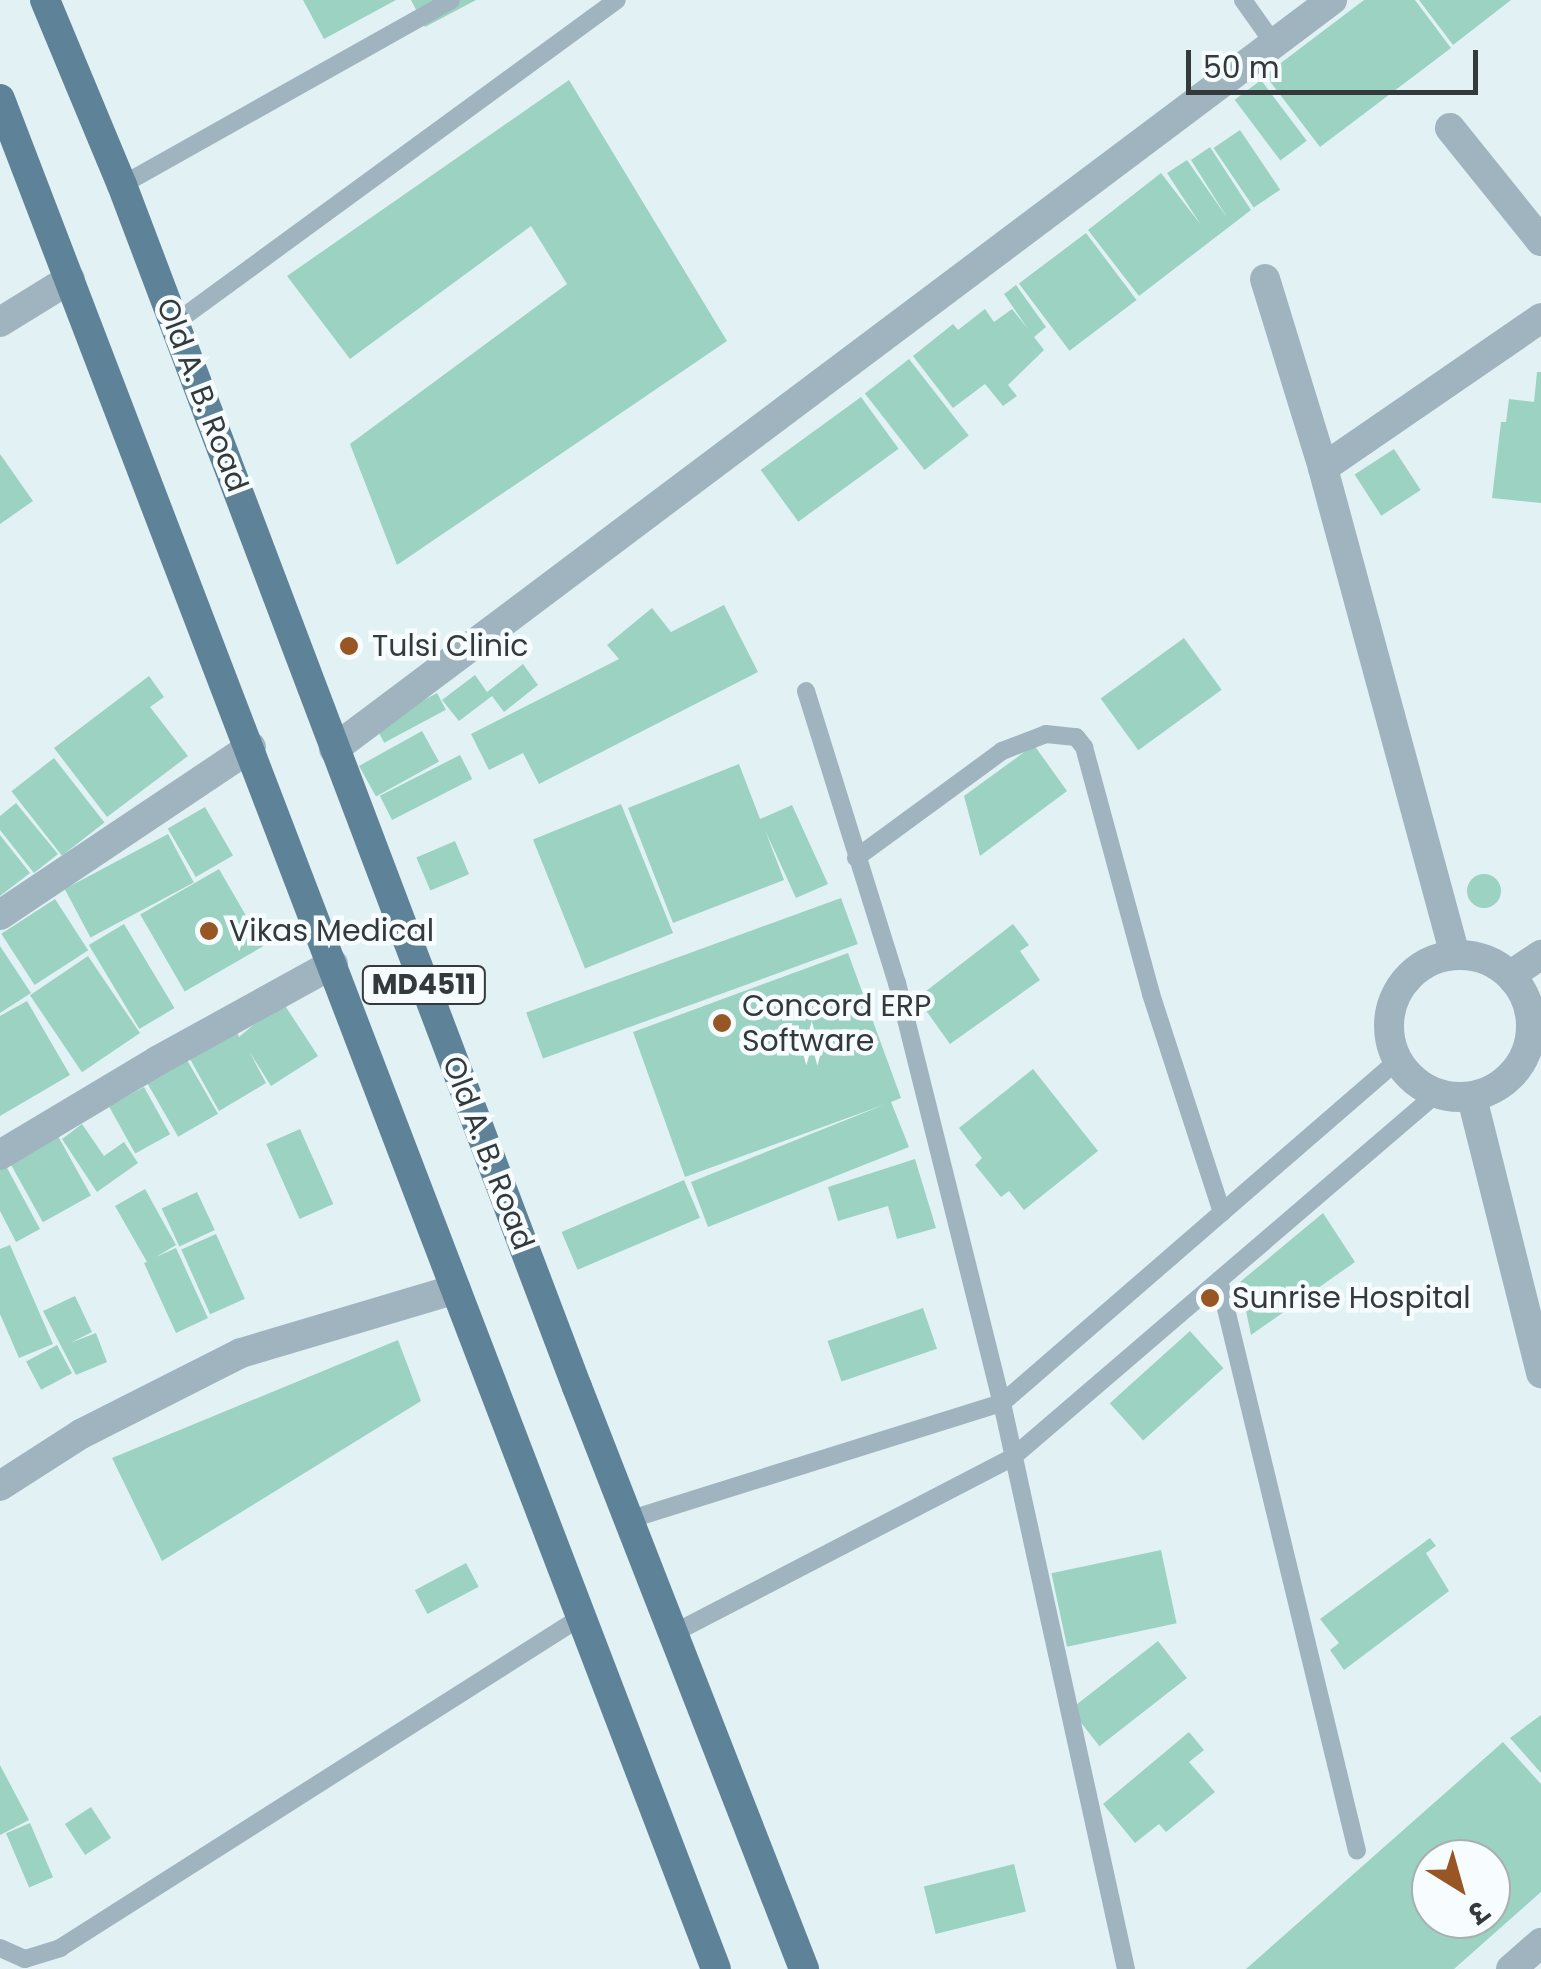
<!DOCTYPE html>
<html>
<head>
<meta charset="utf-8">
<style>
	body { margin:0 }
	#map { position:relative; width:1541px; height:1969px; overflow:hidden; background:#e2f2f4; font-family:Poppins,"Noto Sans Devanagari",sans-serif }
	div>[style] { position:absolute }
	.building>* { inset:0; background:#9bd2c2; transform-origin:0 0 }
	.round { border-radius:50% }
	.lane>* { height:18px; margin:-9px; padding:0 9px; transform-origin:9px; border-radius:9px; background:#a0b4c0 }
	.street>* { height:30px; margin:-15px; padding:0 15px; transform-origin:15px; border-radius:15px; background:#a0b4c0 }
	.street>.ring { margin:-15px; padding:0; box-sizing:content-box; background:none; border:30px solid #a0b4c0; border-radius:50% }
	.primary>* { height:30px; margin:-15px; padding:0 15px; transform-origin:15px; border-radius:15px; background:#5e8297 }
	.dots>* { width:28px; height:28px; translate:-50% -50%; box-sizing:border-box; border:5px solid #f7fdfe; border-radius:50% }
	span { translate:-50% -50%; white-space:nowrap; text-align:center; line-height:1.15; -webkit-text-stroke:9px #f7fdfe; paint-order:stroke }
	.shield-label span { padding:2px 8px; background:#f7fdfe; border:2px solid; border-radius:8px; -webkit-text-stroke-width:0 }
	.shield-label { font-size:28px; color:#343a3b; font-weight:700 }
	.street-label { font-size:30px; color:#343a3b }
	.poi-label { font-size:30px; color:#343a3b }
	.left { translate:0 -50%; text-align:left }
	.north { position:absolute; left:1411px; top:1839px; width:100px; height:100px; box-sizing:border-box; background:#f7fdfe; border:2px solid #a9afb0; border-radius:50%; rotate:143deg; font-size:28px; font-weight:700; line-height:40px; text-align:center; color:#343a3b }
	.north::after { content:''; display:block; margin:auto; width:35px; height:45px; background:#985624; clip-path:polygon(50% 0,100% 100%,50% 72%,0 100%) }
	.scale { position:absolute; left:1186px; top:50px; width:292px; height:45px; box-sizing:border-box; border:5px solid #343a3b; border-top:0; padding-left:12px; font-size:30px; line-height:35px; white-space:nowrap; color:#343a3b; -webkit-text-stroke:8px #f7fdfe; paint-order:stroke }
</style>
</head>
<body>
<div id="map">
	<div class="building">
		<div style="clip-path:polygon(303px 0,396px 0,324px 39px)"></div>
		<div style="clip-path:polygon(411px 0,476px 0,425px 27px)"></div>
		<div style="clip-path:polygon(1364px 0,1415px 0,1451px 48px,1320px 147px,1265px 75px)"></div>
		<div style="clip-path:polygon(1419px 0,1511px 0,1453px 45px)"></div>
		<div style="clip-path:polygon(569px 80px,727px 341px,397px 565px,350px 444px,567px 284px,531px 226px,350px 359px,287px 276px)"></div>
		<div style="left:1261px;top:80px;width:76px;height:33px;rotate:53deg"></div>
		<div style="left:1240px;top:130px;width:72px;height:32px;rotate:56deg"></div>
		<div style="clip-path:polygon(1210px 147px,1251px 210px,1139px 296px,1088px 230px,1161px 173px,1201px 225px,1167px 173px,1187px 160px,1228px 219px,1191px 160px)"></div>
		<div style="left:1086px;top:233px;width:84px;height:84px;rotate:53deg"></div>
		<div style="clip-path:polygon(1016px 285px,1046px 327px,1034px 337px,1044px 350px,1008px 385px,1017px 396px,1003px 406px,985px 384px,953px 408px,913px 356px,953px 324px,958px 330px,985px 309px,994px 322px,1012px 309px,1028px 329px,1004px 294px)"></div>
		<div style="left:909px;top:359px;width:97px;height:56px;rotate:52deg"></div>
		<div style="clip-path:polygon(1537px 372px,1541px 372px,1541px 503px,1492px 498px,1501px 422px,1506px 422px,1509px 399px,1534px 402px)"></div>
		<div style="left:861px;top:397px;width:64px;height:124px;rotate:54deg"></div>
		<div style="left:1394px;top:449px;width:49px;height:47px;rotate:57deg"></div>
		<div style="clip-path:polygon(0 454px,33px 501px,0 524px)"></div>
		<div style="clip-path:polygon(724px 605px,758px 672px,539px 784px,523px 753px,489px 770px,471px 734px,619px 659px,607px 645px,652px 608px,671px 632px)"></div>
		<div style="left:1184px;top:638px;width:64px;height:103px;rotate:54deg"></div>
		<div style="clip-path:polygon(523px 664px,538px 685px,504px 712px,492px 696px,459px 721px,442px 700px,475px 675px,487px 692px)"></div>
		<div style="clip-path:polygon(149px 676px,164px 697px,150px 707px,188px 756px,107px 817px,54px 748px)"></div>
		<div style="left:437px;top:693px;width:19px;height:70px;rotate:62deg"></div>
		<div style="left:422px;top:731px;width:35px;height:72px;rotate:61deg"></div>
		<div style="clip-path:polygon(1034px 745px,1067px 791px,980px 856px,964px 796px)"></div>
		<div style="left:460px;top:755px;width:27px;height:90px;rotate:63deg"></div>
		<div style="left:54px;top:758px;width:82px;height:54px;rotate:52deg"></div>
		<div style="clip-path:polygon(739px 764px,760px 819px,792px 805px,828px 884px,796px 898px,765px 830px,784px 880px,673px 923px,628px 808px)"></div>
		<div style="clip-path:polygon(16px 803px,58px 854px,34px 873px,0 830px,0 816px)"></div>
		<div style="left:621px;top:804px;width:139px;height:95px;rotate:68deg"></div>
		<div style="left:205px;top:807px;width:56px;height:43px;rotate:60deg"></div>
		<div style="left:168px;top:834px;width:55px;height:117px;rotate:62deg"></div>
		<div style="clip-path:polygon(0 835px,30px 873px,0 896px)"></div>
		<div style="left:455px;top:841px;width:36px;height:42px;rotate:67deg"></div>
		<div style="left:219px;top:869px;width:89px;height:91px;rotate:60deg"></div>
		<div class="round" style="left:1467px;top:874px;width:34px;height:34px"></div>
		<div style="left:841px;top:898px;width:49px;height:335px;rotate:70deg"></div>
		<div style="left:55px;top:899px;width:61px;height:64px;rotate:57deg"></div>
		<div style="left:124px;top:924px;width:98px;height:41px;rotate:59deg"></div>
		<div style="clip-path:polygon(1013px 924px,1029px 945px,1020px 951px,1040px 980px,950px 1044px,917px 998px)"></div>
		<div style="clip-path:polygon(0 946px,31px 993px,0 1013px)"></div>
		<div style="clip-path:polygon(848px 953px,901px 1098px,891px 1102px,909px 1147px,708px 1227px,691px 1182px,886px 1104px,685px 1177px,633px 1032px)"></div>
		<div style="left:88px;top:956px;width:93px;height:70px;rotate:56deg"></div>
		<div style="clip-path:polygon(27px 1001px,70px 1075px,0 1116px,0 1016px)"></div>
		<div style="clip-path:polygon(282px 1001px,318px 1056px,271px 1086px,249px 1051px,266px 1083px,219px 1111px,190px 1059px,237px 1032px,239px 1037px)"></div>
		<div style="left:187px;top:1060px;width:62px;height:46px;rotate:60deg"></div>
		<div style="clip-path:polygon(1033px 1069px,1098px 1151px,1024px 1210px,1009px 1191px,1001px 1197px,975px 1165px,982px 1158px,959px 1128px)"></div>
		<div style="left:144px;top:1087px;width:54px;height:40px;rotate:61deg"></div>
		<div style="clip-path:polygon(82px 1124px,104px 1156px,124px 1142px,138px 1163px,97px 1192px,62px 1139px)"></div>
		<div style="left:300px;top:1129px;width:82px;height:37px;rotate:66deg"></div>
		<div style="left:58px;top:1136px;width:68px;height:55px;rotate:61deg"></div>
		<div style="clip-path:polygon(915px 1159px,936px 1228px,897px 1239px,888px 1206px,838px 1221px,828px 1187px)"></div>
		<div style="clip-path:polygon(6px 1166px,40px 1229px,16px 1242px,0 1211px,0 1169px)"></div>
		<div style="left:684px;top:1180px;width:41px;height:133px;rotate:67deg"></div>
		<div style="clip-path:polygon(145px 1189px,176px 1245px,156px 1257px,176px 1248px,208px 1318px,176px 1333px,144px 1263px,147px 1262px,115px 1206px)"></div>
		<div style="left:197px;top:1192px;width:42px;height:39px;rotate:65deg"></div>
		<div style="clip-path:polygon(1323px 1213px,1355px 1262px,1251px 1335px,1240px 1282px)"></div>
		<div style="left:216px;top:1234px;width:71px;height:38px;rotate:66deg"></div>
		<div style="clip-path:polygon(10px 1245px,53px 1344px,19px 1358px,0 1314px,0 1249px)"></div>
		<div style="clip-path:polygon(75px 1296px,92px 1332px,70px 1343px,96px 1333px,107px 1362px,76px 1375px,43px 1311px)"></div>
		<div style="left:923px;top:1308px;width:43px;height:101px;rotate:71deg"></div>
		<div style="left:1190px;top:1331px;width:50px;height:108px;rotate:48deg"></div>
		<div style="clip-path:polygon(398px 1340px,421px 1401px,162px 1561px,112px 1458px)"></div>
		<div style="left:57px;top:1345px;width:32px;height:35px;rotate:62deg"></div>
		<div style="clip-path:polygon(1430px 1538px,1436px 1546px,1426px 1553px,1449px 1591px,1344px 1670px,1330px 1650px,1339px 1643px,1320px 1619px)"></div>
		<div style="left:1161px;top:1550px;width:75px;height:112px;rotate:78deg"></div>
		<div style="left:466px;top:1563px;width:27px;height:58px;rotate:62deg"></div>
		<div style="left:1158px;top:1641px;width:47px;height:111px;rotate:52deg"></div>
		<div style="clip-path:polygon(1541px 1715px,1541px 1773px,1510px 1738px)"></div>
		<div style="clip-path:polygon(1189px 1732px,1204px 1750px,1189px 1762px,1215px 1792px,1166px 1832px,1159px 1824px,1135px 1843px,1103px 1804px)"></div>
		<div style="clip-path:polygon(evenodd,1503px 1742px,1541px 1784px,1541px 1892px,1454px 1969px,1246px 1969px,1503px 1742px,1431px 1859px,1491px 1859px,1491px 1919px,1431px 1919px,1431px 1859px)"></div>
		<div style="clip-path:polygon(0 1765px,29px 1820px,0 1835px)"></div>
		<div style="left:91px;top:1807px;width:37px;height:31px;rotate:57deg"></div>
		<div style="left:30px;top:1823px;width:59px;height:26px;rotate:67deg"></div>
		<div style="left:1014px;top:1864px;width:49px;height:93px;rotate:76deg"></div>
	</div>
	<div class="lane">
		<div style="left:1243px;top:0;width:54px;rotate:54.8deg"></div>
		<div style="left:122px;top:185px;width:377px;rotate:-29.3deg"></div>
		<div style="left:175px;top:323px;width:547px;rotate:-36.16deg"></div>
		<div style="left:806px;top:691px;width:306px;rotate:72.7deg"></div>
		<div style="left:897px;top:983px;width:433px;rotate:76deg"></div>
		<div style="left:1002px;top:1403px;width:579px;rotate:77.64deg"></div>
		<div style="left:856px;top:858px;width:181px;rotate:-36.2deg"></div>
		<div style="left:1002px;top:751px;width:47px;rotate:-21.1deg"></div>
		<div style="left:1046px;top:734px;width:30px;rotate:6deg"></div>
		<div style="left:1076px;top:737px;width:13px;rotate:51deg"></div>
		<div style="left:1084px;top:747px;width:256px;rotate:74.8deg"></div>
		<div style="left:1151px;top:994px;width:230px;rotate:72deg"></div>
		<div style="left:1219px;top:1280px;width:587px;rotate:76.41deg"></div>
		<div style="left:628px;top:1520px;width:392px;rotate:-17.4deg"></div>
		<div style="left:1002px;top:1403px;width:522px;rotate:-40.89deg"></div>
		<div style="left:672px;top:1634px;width:384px;rotate:-27.4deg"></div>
		<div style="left:1013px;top:1457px;width:557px;rotate:-40.63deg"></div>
		<div style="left:0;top:1948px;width:27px;rotate:24deg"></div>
		<div style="left:25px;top:1959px;width:37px;rotate:-17deg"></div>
		<div style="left:60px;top:1948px;width:617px;rotate:-32.43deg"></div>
	</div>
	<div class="street">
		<div style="left:1450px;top:128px;width:145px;rotate:51.2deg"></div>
		<div style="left:1265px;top:279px;width:198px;rotate:72.9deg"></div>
		<div style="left:0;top:322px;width:82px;rotate:-31.6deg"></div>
		<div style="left:334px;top:749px;width:1248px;rotate:-36.89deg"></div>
		<div style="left:0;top:915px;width:302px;rotate:-33.8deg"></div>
		<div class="ring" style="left:1389px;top:955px;width:112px;height:112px"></div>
		<div style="left:1455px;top:955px;width:505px;rotate:-105.17deg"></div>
		<div style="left:1323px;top:468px;width:265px;rotate:-34.5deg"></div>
		<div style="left:1511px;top:975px;width:36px;rotate:-34deg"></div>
		<div style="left:1472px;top:1098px;width:284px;rotate:75.9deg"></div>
		<div style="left:0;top:1155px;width:183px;rotate:-30.9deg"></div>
		<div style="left:157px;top:1061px;width:201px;rotate:-28.9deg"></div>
		<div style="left:0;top:1486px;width:96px;rotate:-32.7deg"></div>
		<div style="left:81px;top:1434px;width:179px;rotate:-26.9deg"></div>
		<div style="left:241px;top:1353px;width:224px;rotate:-16.6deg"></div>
		<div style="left:1511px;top:1969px;width:40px;rotate:-41deg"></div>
	</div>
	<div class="primary">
		<div style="left:45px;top:0;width:200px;rotate:67.4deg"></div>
		<div style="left:122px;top:185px;width:1285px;rotate:69.27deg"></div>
		<div style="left:577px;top:1387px;width:625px;rotate:68.69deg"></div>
		<div style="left:0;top:99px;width:2002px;rotate:69.05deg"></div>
	</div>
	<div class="dots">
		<div style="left:349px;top:646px;background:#985624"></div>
		<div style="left:209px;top:931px;background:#985624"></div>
		<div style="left:722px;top:1023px;background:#985624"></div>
		<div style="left:1210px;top:1298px;background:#985624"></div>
	</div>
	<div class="shield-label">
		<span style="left:424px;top:985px">MD4511</span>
	</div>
	<div class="street-label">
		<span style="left:202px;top:395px;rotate:69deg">Old A. B. Road</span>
		<span style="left:488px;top:1153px;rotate:69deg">Old A. B. Road</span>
	</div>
	<div class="poi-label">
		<span class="left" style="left:372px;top:646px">Tulsi Clinic</span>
		<span class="left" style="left:229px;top:931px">Vikas Medical</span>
		<span class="left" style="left:742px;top:1023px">Concord ERP<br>Software</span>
		<span class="left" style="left:1232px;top:1298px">Sunrise Hospital</span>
	</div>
	<div class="north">उ</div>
	<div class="scale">50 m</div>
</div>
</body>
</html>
